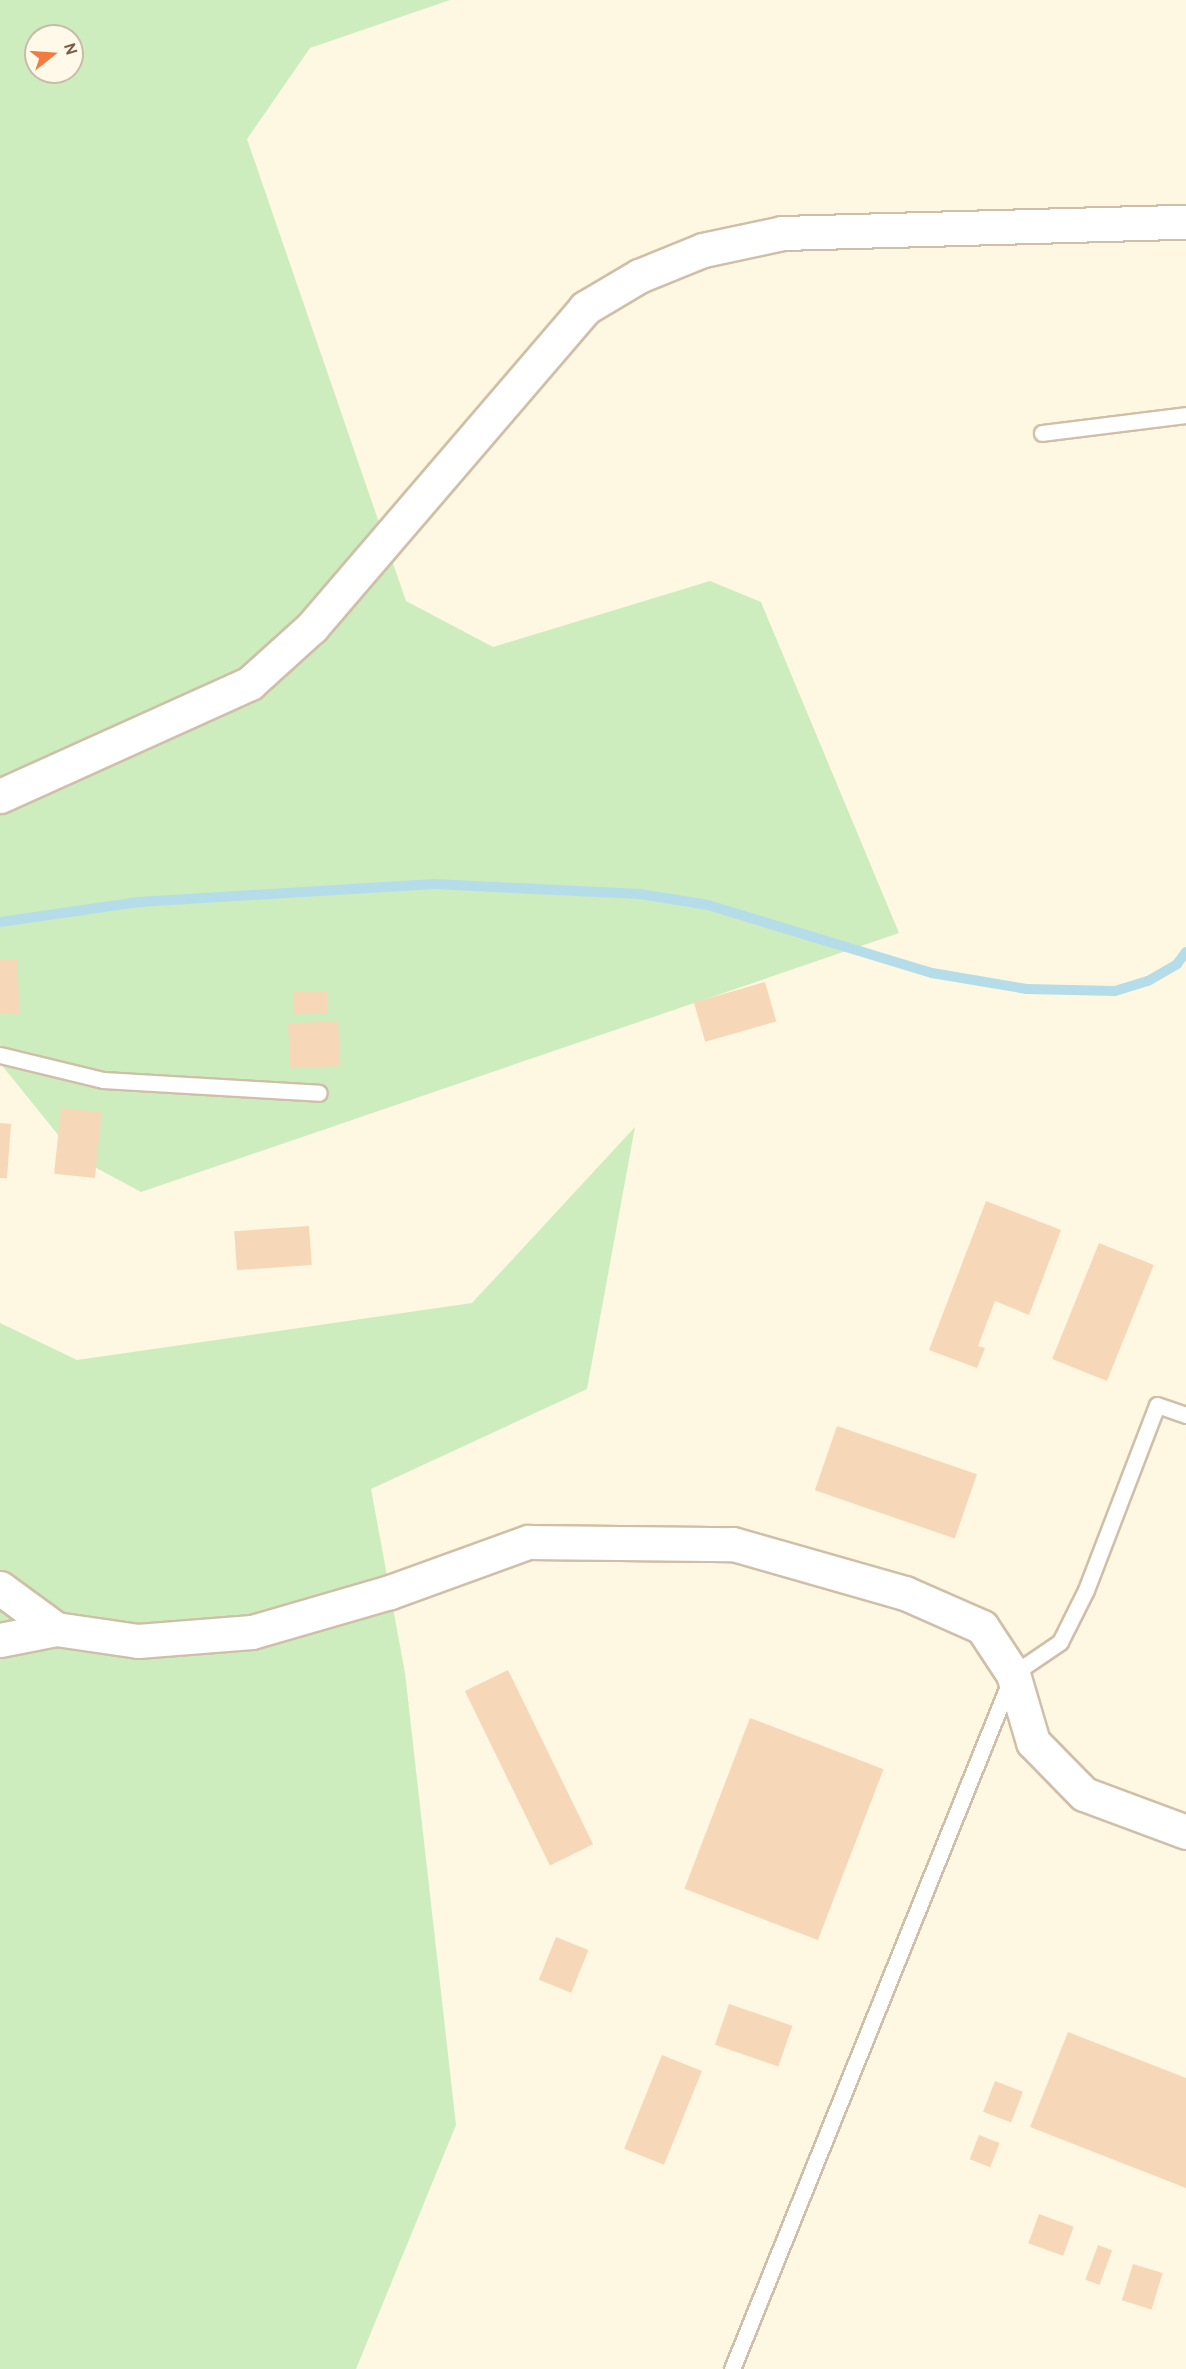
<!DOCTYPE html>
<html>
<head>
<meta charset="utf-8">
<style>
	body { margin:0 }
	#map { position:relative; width:1186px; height:2369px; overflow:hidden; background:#fef7e2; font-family:Overpass,sans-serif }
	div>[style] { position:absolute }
	.green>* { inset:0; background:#cdedbf }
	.stream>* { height:10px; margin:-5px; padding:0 5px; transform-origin:5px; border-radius:5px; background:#b5dce9 }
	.building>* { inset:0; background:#f6d8b8; transform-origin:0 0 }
	.roads { filter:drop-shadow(2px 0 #d0bfa8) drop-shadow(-2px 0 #d0bfa8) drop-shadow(0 2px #d0bfa8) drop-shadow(0 -2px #d0bfa8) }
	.service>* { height:15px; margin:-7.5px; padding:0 7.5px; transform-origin:7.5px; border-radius:7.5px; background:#fff }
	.tertiary>* { height:33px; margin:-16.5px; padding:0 16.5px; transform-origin:16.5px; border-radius:16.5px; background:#fff }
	span { translate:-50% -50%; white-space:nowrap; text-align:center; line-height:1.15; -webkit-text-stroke:4.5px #fff9ea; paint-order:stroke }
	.north { position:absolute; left:24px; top:24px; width:60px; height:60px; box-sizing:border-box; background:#fff9ea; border:2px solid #c9bba8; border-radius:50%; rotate:73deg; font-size:16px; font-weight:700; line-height:24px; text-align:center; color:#785e46 }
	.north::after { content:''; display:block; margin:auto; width:21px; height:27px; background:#f37b3d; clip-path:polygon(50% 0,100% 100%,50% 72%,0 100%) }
</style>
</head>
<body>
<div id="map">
	<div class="green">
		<div style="clip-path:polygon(evenodd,0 0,450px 0,310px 48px,247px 139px,406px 601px,493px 647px,710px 581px,761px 602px,899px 933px,141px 1192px,76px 1157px,0 1063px,0 0,36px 36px,72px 36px,72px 72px,36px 72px,36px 36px)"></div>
		<div style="clip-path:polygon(635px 1127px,587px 1389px,371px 1489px,405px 1673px,456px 2125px,356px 2369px,0 2369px,0 1323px,77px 1360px,472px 1303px)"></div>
	</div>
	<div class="stream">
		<div style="left:0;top:922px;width:140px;rotate:-8.2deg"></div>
		<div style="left:139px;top:902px;width:296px;rotate:-3.5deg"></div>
		<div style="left:434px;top:884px;width:206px;rotate:2.8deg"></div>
		<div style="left:640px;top:894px;width:69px;rotate:9.2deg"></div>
		<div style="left:708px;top:905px;width:234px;rotate:16.9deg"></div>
		<div style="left:932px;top:973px;width:96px;rotate:9.6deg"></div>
		<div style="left:1027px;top:989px;width:88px;rotate:1.3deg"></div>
		<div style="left:1115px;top:991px;width:34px;rotate:-17deg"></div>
		<div style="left:1148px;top:981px;width:34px;rotate:-30deg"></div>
		<div style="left:1177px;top:964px;width:15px;rotate:-53deg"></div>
	</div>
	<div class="building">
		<div style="clip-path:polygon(0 959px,17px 960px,20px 1014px,0 1013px)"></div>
		<div style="left:765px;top:982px;width:41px;height:74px;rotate:74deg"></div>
		<div style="left:293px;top:991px;width:34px;height:23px"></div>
		<div style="left:338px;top:1021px;width:45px;height:50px;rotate:87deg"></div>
		<div style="left:61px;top:1108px;width:41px;height:66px;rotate:6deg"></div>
		<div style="clip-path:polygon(0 1123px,11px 1124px,7px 1178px,0 1178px)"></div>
		<div style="clip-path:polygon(986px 1201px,1061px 1230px,1029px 1315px,995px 1301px,978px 1346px,985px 1348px,977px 1368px,929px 1350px)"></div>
		<div style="left:309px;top:1226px;width:39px;height:75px;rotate:86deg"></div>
		<div style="left:1099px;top:1243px;width:59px;height:125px;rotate:22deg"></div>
		<div style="left:837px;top:1426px;width:148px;height:68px;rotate:19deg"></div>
		<div style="left:508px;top:1670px;width:194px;height:48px;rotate:64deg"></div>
		<div style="left:750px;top:1718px;width:143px;height:183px;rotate:21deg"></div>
		<div style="left:556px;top:1937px;width:35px;height:46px;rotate:22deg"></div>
		<div style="left:729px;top:2004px;width:67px;height:43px;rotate:19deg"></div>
		<div style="clip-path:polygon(1068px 2032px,1186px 2078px,1186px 2188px,1030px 2127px)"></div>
		<div style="left:662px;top:2055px;width:43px;height:101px;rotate:22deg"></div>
		<div style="left:995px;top:2081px;width:30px;height:33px;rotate:21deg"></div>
		<div style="left:979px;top:2135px;width:22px;height:26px;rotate:21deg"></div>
		<div style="left:1039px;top:2214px;width:37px;height:31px;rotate:20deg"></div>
		<div style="left:1098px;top:2245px;width:15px;height:37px;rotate:20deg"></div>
		<div style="left:1133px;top:2264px;width:31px;height:38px;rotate:17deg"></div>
	</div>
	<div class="roads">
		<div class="service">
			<div style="left:1042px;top:433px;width:145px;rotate:-7.1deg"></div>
			<div style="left:0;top:1055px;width:106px;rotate:13.6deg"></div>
			<div style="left:103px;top:1080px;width:216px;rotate:3.4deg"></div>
			<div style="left:732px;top:2369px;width:750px;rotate:-67.99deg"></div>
			<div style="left:1013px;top:1674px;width:57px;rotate:-34.2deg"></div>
			<div style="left:1060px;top:1642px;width:58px;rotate:-63.4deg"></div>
			<div style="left:1086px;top:1590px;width:198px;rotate:-69deg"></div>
			<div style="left:1157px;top:1405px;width:31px;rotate:19deg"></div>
		</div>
		<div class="tertiary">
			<div style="left:0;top:796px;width:274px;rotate:-24.3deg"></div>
			<div style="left:250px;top:683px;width:84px;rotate:-42.1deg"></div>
			<div style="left:312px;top:627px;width:420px;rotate:-49.4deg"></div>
			<div style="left:585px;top:308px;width:63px;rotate:-30.7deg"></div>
			<div style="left:639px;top:276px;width:69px;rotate:-22.1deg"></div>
			<div style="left:703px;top:250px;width:81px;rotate:-12.1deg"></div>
			<div style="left:782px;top:233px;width:404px;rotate:-1.6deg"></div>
			<div style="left:0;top:1588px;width:69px;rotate:36.2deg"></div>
			<div style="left:0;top:1640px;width:57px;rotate:-11.1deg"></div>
			<div style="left:56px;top:1629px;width:83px;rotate:8.3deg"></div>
			<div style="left:138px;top:1641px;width:114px;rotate:-4.5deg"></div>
			<div style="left:252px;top:1632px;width:144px;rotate:-16.2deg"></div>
			<div style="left:390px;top:1592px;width:147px;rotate:-19.9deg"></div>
			<div style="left:528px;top:1542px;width:205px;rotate:0.6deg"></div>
			<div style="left:733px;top:1544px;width:179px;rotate:15.9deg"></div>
			<div style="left:905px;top:1593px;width:84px;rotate:23.8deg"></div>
			<div style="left:982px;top:1627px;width:56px;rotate:56.6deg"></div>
			<div style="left:1013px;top:1674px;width:71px;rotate:73.6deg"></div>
			<div style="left:1033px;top:1742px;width:73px;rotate:45.6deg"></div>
			<div style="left:1084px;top:1794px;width:109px;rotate:20.4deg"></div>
		</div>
	</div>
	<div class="north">N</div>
</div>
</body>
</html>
